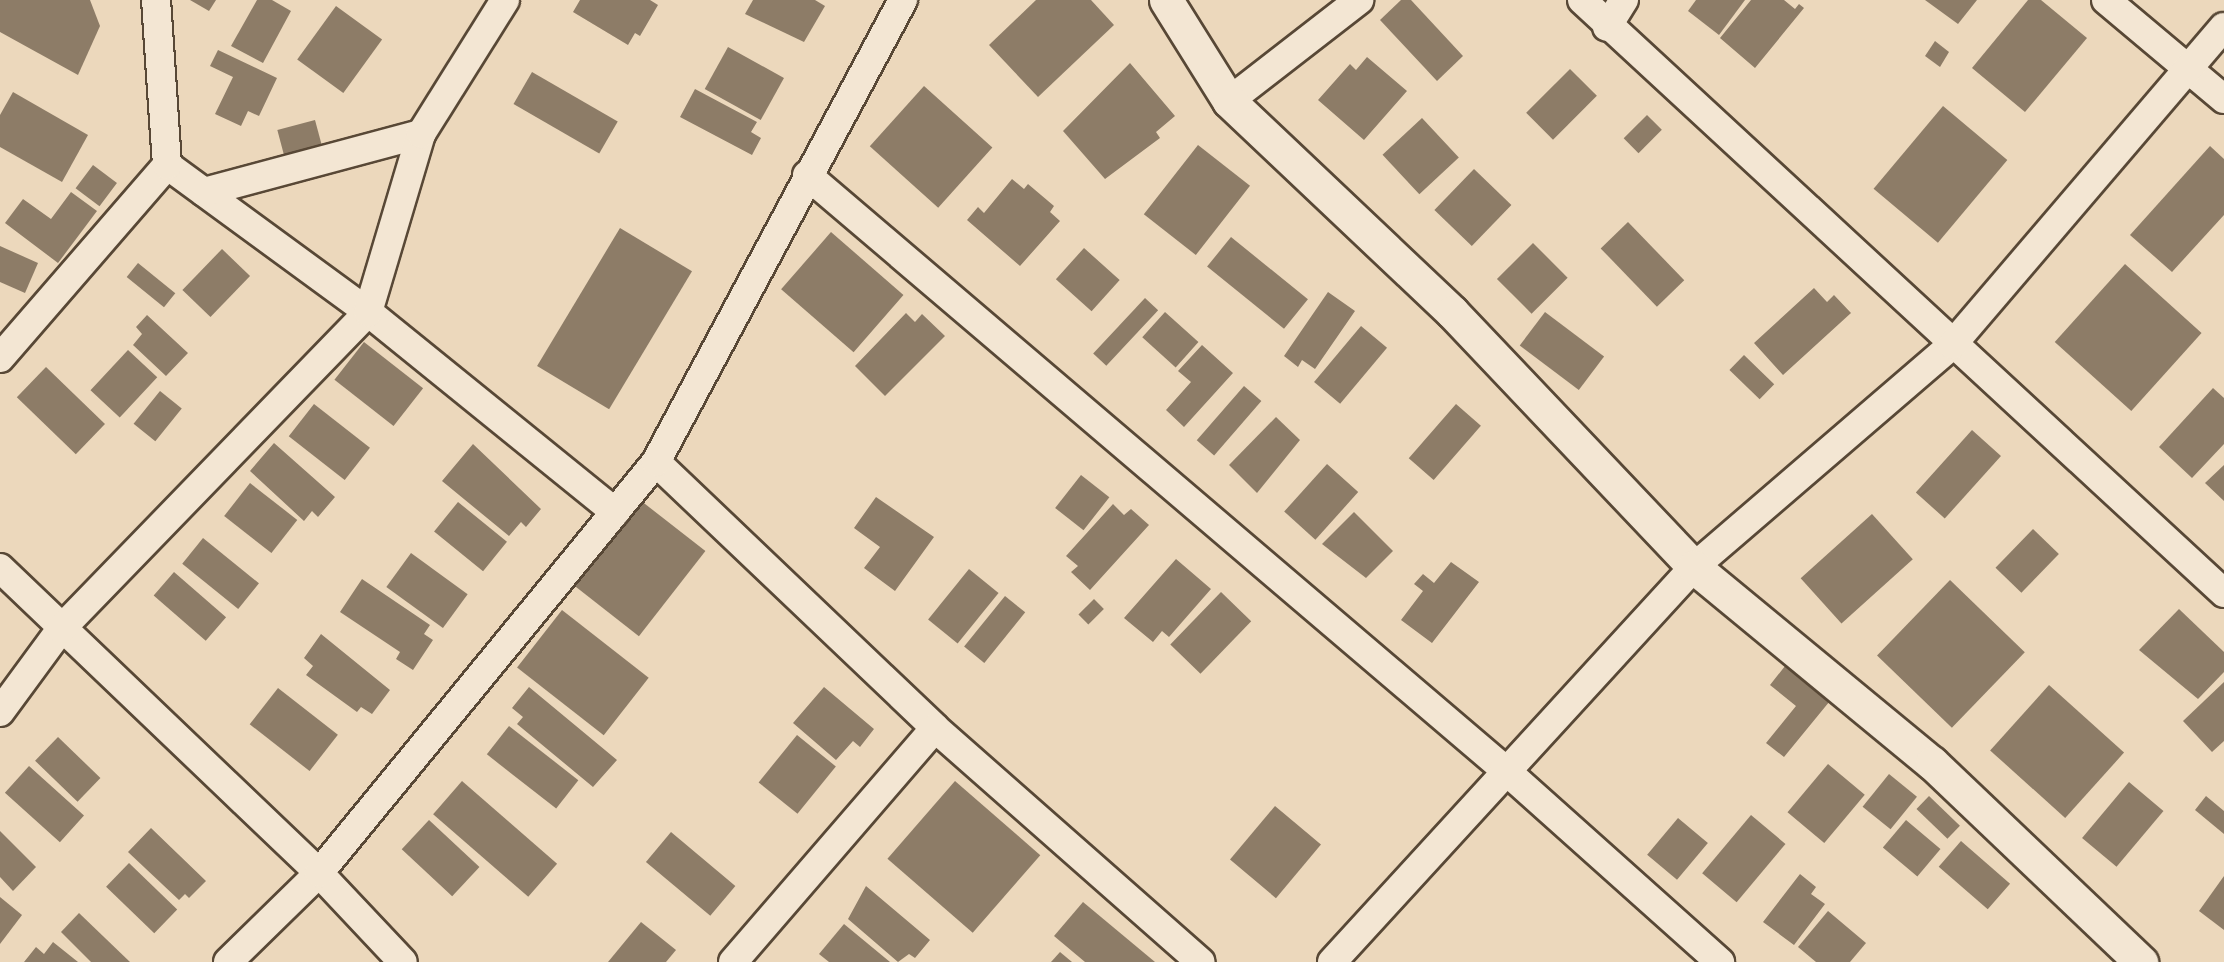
<!DOCTYPE html>
<html>
<head>
<meta charset="utf-8">
<style>
	body { margin:0 }
	#map { position:relative; width:2224px; height:962px; overflow:hidden; background:#ecd8bc; font-family:"Sorts Mill Goudy",serif }
	div>[style] { position:absolute }
	.building>* { inset:0; background:#8d7c67; transform-origin:0 0 }
	.roads { filter:drop-shadow(2px 0 #584836) drop-shadow(-2px 0 #584836) drop-shadow(0 2px #584836) drop-shadow(0 -2px #584836) }
	.street>* { height:28px; margin:-14px; padding:0 14px; transform-origin:14px; border-radius:14px; background:#f3e6d3 }
	.secondary>* { height:33px; margin:-16.5px; padding:0 16.5px; transform-origin:16.5px; border-radius:16.5px; background:#f3e6d3 }
	span { translate:-50% -50%; white-space:nowrap; text-align:center; line-height:1.15; -webkit-text-stroke:6px #f3e6d3; paint-order:stroke }
</style>
</head>
<body>
<div id="map">
	<div class="building">
		<div style="clip-path:polygon(0 0,90px 0,100px 26px,78px 75px,0 32px)"></div>
		<div style="clip-path:polygon(190px 0,216px 0,209px 11px)"></div>
		<div style="clip-path:polygon(257px 0,272px 0,291px 11px,263px 63px,231px 46px)"></div>
		<div style="clip-path:polygon(580px 0,650px 0,658px 5px,640px 36px,635px 33px,628px 45px,573px 12px)"></div>
		<div style="clip-path:polygon(753px 0,815px 0,825px 6px,804px 42px,745px 14px)"></div>
		<div style="clip-path:polygon(1036px 0,1091px 0,1114px 25px,1038px 97px,989px 45px)"></div>
		<div style="clip-path:polygon(1401px 0,1411px 0,1463px 56px,1437px 81px,1380px 20px)"></div>
		<div style="clip-path:polygon(1696px 0,1745px 0,1719px 35px,1688px 11px)"></div>
		<div style="clip-path:polygon(1751px 0,1784px 0,1795px 9px,1799px 4px,1804px 8px,1755px 68px,1720px 38px)"></div>
		<div style="clip-path:polygon(1925px 0,1977px 0,1958px 24px)"></div>
		<div style="clip-path:polygon(2028px 0,2041px 0,2087px 38px,2025px 112px,1972px 68px)"></div>
		<div style="left:336px;top:6px;width:57px;height:66px;rotate:36deg"></div>
		<div style="clip-path:polygon(1935px 41px,1949px 52px,1940px 67px,1925px 56px)"></div>
		<div style="left:728px;top:47px;width:64px;height:48px;rotate:29deg"></div>
		<div style="clip-path:polygon(218px 50px,277px 78px,259px 116px,248px 111px,241px 126px,215px 114px,233px 77px,210px 66px)"></div>
		<div style="clip-path:polygon(1367px 57px,1407px 91px,1364px 140px,1318px 100px,1350px 64px,1356px 70px)"></div>
		<div style="clip-path:polygon(1130px 63px,1175px 116px,1156px 132px,1160px 138px,1105px 179px,1063px 131px)"></div>
		<div style="left:1570px;top:69px;width:38px;height:62px;rotate:45deg"></div>
		<div style="left:532px;top:72px;width:99px;height:37px;rotate:30deg"></div>
		<div style="left:924px;top:86px;width:92px;height:81px;rotate:42deg"></div>
		<div style="clip-path:polygon(695px 89px,757px 122px,751px 132px,761px 138px,752px 155px,680px 117px)"></div>
		<div style="clip-path:polygon(13px 92px,88px 135px,62px 182px,0 147px,0 115px)"></div>
		<div style="left:1943px;top:106px;width:84px;height:108px;rotate:40deg"></div>
		<div style="left:1647px;top:115px;width:21px;height:33px;rotate:45deg"></div>
		<div style="left:1422px;top:118px;width:54px;height:54px;rotate:47deg"></div>
		<div style="left:315px;top:120px;width:27px;height:39px;rotate:75deg"></div>
		<div style="left:1198px;top:145px;width:66px;height:88px;rotate:38deg"></div>
		<div style="clip-path:polygon(2210px 146px,2224px 159px,2224px 215px,2172px 272px,2130px 235px)"></div>
		<div style="left:93px;top:165px;width:30px;height:29px;rotate:37deg"></div>
		<div style="left:1474px;top:169px;width:52px;height:57px;rotate:44deg"></div>
		<div style="clip-path:polygon(1012px 179px,1024px 189px,1028px 184px,1054px 206px,1050px 212px,1060px 221px,1020px 266px,967px 220px,978px 207px,984px 213px)"></div>
		<div style="clip-path:polygon(71px 192px,97px 211px,58px 263px,5px 223px,23px 199px,51px 219px)"></div>
		<div style="left:1628px;top:222px;width:81px;height:38px;rotate:46deg"></div>
		<div style="left:620px;top:228px;width:84px;height:161px;rotate:31deg"></div>
		<div style="left:831px;top:232px;width:96px;height:76px;rotate:41deg"></div>
		<div style="left:1231px;top:237px;width:99px;height:38px;rotate:39deg"></div>
		<div style="left:1533px;top:243px;width:49px;height:51px;rotate:45deg"></div>
		<div style="clip-path:polygon(0 246px,38px 263px,25px 293px,0 282px)"></div>
		<div style="left:1084px;top:248px;width:48px;height:42px;rotate:42deg"></div>
		<div style="left:222px;top:249px;width:39px;height:57px;rotate:44deg"></div>
		<div style="left:138px;top:263px;width:48px;height:18px;rotate:39deg"></div>
		<div style="left:2125px;top:264px;width:103px;height:105px;rotate:42deg"></div>
		<div style="clip-path:polygon(1814px 288px,1827px 302px,1834px 295px,1851px 313px,1783px 375px,1754px 343px)"></div>
		<div style="clip-path:polygon(1328px 292px,1355px 311px,1315px 369px,1302px 360px,1298px 367px,1284px 356px)"></div>
		<div style="left:1145px;top:298px;width:18px;height:76px;rotate:43deg"></div>
		<div style="left:1165px;top:312px;width:45px;height:34px;rotate:42deg"></div>
		<div style="left:1545px;top:312px;width:74px;height:42px;rotate:37deg"></div>
		<div style="clip-path:polygon(906px 313px,915px 322px,922px 314px,945px 336px,885px 396px,855px 366px)"></div>
		<div style="clip-path:polygon(147px 315px,188px 353px,166px 376px,133px 345px,142px 334px,136px 327px)"></div>
		<div style="left:1361px;top:326px;width:34px;height:73px;rotate:40deg"></div>
		<div style="left:364px;top:342px;width:75px;height:48px;rotate:38deg"></div>
		<div style="clip-path:polygon(1202px 345px,1233px 373px,1184px 427px,1166px 410px,1191px 382px,1178px 371px)"></div>
		<div style="left:128px;top:350px;width:40px;height:55px;rotate:43deg"></div>
		<div style="left:1744px;top:355px;width:42px;height:21px;rotate:44deg"></div>
		<div style="left:46px;top:367px;width:82px;height:42px;rotate:44deg"></div>
		<div style="left:1244px;top:386px;width:23px;height:72px;rotate:41deg"></div>
		<div style="clip-path:polygon(2213px 388px,2224px 398px,2224px 444px,2192px 478px,2159px 447px)"></div>
		<div style="left:160px;top:391px;width:28px;height:42px;rotate:39deg"></div>
		<div style="left:314px;top:404px;width:71px;height:41px;rotate:38deg"></div>
		<div style="left:1456px;top:404px;width:33px;height:72px;rotate:41deg"></div>
		<div style="clip-path:polygon(1276px 417px,1300px 440px,1257px 493px,1229px 465px)"></div>
		<div style="left:1972px;top:430px;width:39px;height:84px;rotate:42deg"></div>
		<div style="clip-path:polygon(274px 443px,335px 497px,318px 517px,312px 511px,304px 521px,250px 471px)"></div>
		<div style="clip-path:polygon(473px 444px,541px 509px,526px 527px,521px 522px,509px 536px,442px 481px)"></div>
		<div style="left:1327px;top:464px;width:42px;height:64px;rotate:42deg"></div>
		<div style="clip-path:polygon(2224px 465px,2224px 501px,2205px 483px)"></div>
		<div style="left:1081px;top:475px;width:36px;height:42px;rotate:38deg"></div>
		<div style="left:250px;top:483px;width:60px;height:42px;rotate:38deg"></div>
		<div style="clip-path:polygon(876px 497px,934px 537px,895px 591px,864px 568px,880px 547px,854px 528px)"></div>
		<div style="left:640px;top:500px;width:83px;height:108px;rotate:38deg"></div>
		<div style="left:458px;top:502px;width:63px;height:38px;rotate:39deg"></div>
		<div style="clip-path:polygon(1113px 504px,1124px 515px,1131px 509px,1149px 525px,1090px 590px,1071px 572px,1078px 566px,1066px 556px)"></div>
		<div style="clip-path:polygon(1354px 512px,1393px 551px,1366px 578px,1322px 544px)"></div>
		<div style="left:1872px;top:514px;width:61px;height:96px;rotate:48deg"></div>
		<div style="left:2033px;top:529px;width:36px;height:54px;rotate:44deg"></div>
		<div style="left:203px;top:538px;width:72px;height:33px;rotate:39deg"></div>
		<div style="left:411px;top:553px;width:70px;height:42px;rotate:36deg"></div>
		<div style="clip-path:polygon(1176px 559px,1211px 589px,1169px 637px,1162px 631px,1153px 642px,1124px 618px)"></div>
		<div style="clip-path:polygon(1451px 562px,1479px 582px,1432px 643px,1401px 620px,1423px 591px,1414px 584px,1423px 574px,1434px 583px)"></div>
		<div style="left:969px;top:569px;width:38px;height:65px;rotate:39deg"></div>
		<div style="left:174px;top:572px;width:69px;height:31px;rotate:41deg"></div>
		<div style="clip-path:polygon(362px 579px,430px 625px,424px 634px,433px 640px,413px 670px,396px 659px,400px 652px,340px 612px)"></div>
		<div style="left:1950px;top:580px;width:104px;height:105px;rotate:44deg"></div>
		<div style="left:1221px;top:592px;width:42px;height:73px;rotate:44deg"></div>
		<div style="left:1005px;top:596px;width:26px;height:65px;rotate:39deg"></div>
		<div style="left:1094px;top:599px;width:14px;height:22px;rotate:45deg"></div>
		<div style="clip-path:polygon(2179px 609px,2224px 652px,2224px 672px,2198px 699px,2139px 650px)"></div>
		<div style="left:562px;top:610px;width:110px;height:73px;rotate:38deg"></div>
		<div style="clip-path:polygon(321px 634px,390px 690px,372px 714px,361px 707px,357px 712px,306px 675px,313px 666px,304px 658px)"></div>
		<div style="clip-path:polygon(1789px 661px,1834px 696px,1784px 757px,1766px 743px,1796px 706px,1770px 685px)"></div>
		<div style="clip-path:polygon(2224px 682px,2224px 741px,2212px 752px,2183px 721px)"></div>
		<div style="left:2049px;top:685px;width:101px;height:88px;rotate:42deg"></div>
		<div style="clip-path:polygon(529px 687px,617px 760px,593px 787px,517px 724px,523px 717px,512px 708px)"></div>
		<div style="clip-path:polygon(824px 687px,874px 729px,860px 747px,853px 741px,836px 760px,793px 723px)"></div>
		<div style="left:278px;top:688px;width:76px;height:46px;rotate:38deg"></div>
		<div style="left:509px;top:726px;width:88px;height:36px;rotate:38deg"></div>
		<div style="left:797px;top:735px;width:50px;height:61px;rotate:39deg"></div>
		<div style="left:58px;top:737px;width:59px;height:33px;rotate:44deg"></div>
		<div style="left:1828px;top:764px;width:48px;height:63px;rotate:40deg"></div>
		<div style="left:29px;top:766px;width:74px;height:36px;rotate:42deg"></div>
		<div style="left:1889px;top:774px;width:36px;height:42px;rotate:39deg"></div>
		<div style="left:462px;top:781px;width:126px;height:44px;rotate:41deg"></div>
		<div style="left:955px;top:781px;width:113px;height:103px;rotate:41deg"></div>
		<div style="left:2129px;top:782px;width:45px;height:73px;rotate:40deg"></div>
		<div style="left:1929px;top:796px;width:43px;height:18px;rotate:44deg"></div>
		<div style="clip-path:polygon(2206px 796px,2224px 811px,2224px 834px,2195px 810px)"></div>
		<div style="left:1275px;top:806px;width:60px;height:70px;rotate:40deg"></div>
		<div style="left:1751px;top:815px;width:45px;height:76px;rotate:40deg"></div>
		<div style="left:1678px;top:818px;width:39px;height:48px;rotate:40deg"></div>
		<div style="left:429px;top:820px;width:69px;height:40px;rotate:43deg"></div>
		<div style="left:1906px;top:820px;width:45px;height:36px;rotate:40deg"></div>
		<div style="clip-path:polygon(151px 828px,206px 881px,189px 898px,185px 894px,179px 900px,128px 852px)"></div>
		<div style="clip-path:polygon(0 831px,36px 867px,13px 891px,0 877px)"></div>
		<div style="left:671px;top:832px;width:84px;height:39px;rotate:40deg"></div>
		<div style="left:1961px;top:841px;width:65px;height:34px;rotate:41deg"></div>
		<div style="left:129px;top:863px;width:67px;height:33px;rotate:44deg"></div>
		<div style="clip-path:polygon(1800px 874px,1816px 887px,1811px 894px,1825px 904px,1794px 945px,1763px 922px)"></div>
		<div style="clip-path:polygon(2224px 876px,2224px 930px,2199px 911px)"></div>
		<div style="clip-path:polygon(866px 886px,930px 940px,915px 958px,909px 954px,898px 962px,848px 919px)"></div>
		<div style="clip-path:polygon(0 897px,22px 915px,0 944px)"></div>
		<div style="clip-path:polygon(1083px 902px,1155px 962px,1085px 962px,1054px 936px)"></div>
		<div style="clip-path:polygon(1828px 911px,1866px 943px,1850px 962px,1816px 962px,1798px 947px)"></div>
		<div style="clip-path:polygon(79px 913px,130px 962px,91px 962px,61px 932px)"></div>
		<div style="clip-path:polygon(641px 922px,676px 950px,666px 962px,608px 962px)"></div>
		<div style="clip-path:polygon(844px 924px,890px 962px,829px 962px,819px 954px)"></div>
		<div style="clip-path:polygon(53px 942px,78px 962px,24px 962px,36px 947px,44px 954px)"></div>
		<div style="clip-path:polygon(1060px 952px,1072px 962px,1051px 962px)"></div>
	</div>
	<div class="roads">
		<div class="street">
			<div style="left:1582px;top:0;width:874px;rotate:42.73deg"></div>
			<div style="left:2106px;top:0;width:154px;rotate:40deg"></div>
			<div style="left:1607px;top:27px;width:32px;rotate:-58deg"></div>
			<div style="left:1229px;top:101px;width:165px;rotate:-37.8deg"></div>
			<div style="left:167px;top:165px;width:249px;rotate:36.2deg"></div>
			<div style="left:368px;top:312px;width:318px;rotate:39deg"></div>
			<div style="left:807px;top:175px;width:916px;rotate:40.44deg"></div>
			<div style="left:1504px;top:769px;width:290px;rotate:41.8deg"></div>
			<div style="left:204px;top:192px;width:225px;rotate:-15deg"></div>
			<div style="left:0;top:358px;width:255px;rotate:-49.1deg"></div>
			<div style="left:167px;top:165px;width:165px;rotate:-93.8deg"></div>
			<div style="left:656px;top:462px;width:385px;rotate:43.6deg"></div>
			<div style="left:935px;top:728px;width:354px;rotate:41.4deg"></div>
			<div style="left:0;top:568px;width:441px;rotate:43.7deg"></div>
			<div style="left:319px;top:873px;width:122px;rotate:46.7deg"></div>
			<div style="left:0;top:712px;width:103px;rotate:-53.7deg"></div>
			<div style="left:61px;top:629px;width:441px;rotate:-45.9deg"></div>
			<div style="left:368px;top:312px;width:186px;rotate:-73.4deg"></div>
			<div style="left:421px;top:134px;width:158px;rotate:-57.9deg"></div>
			<div style="left:228px;top:962px;width:127px;rotate:-44.4deg"></div>
			<div style="left:319px;top:873px;width:531px;rotate:-50.65deg"></div>
			<div style="left:656px;top:462px;width:524px;rotate:-61.87deg"></div>
			<div style="left:733px;top:962px;width:309px;rotate:-49.2deg"></div>
			<div style="left:1332px;top:962px;width:536px;rotate:-47.5deg"></div>
			<div style="left:1694px;top:567px;width:340px;rotate:-40.7deg"></div>
			<div style="left:1952px;top:345px;width:418px;rotate:-49.5deg"></div>
		</div>
		<div class="secondary">
			<div style="left:1166px;top:0;width:119px;rotate:58deg"></div>
			<div style="left:1229px;top:101px;width:307px;rotate:43.4deg"></div>
			<div style="left:1452px;top:312px;width:352px;rotate:46.5deg"></div>
			<div style="left:1694px;top:567px;width:308px;rotate:39.5deg"></div>
			<div style="left:1932px;top:763px;width:289px;rotate:43.6deg"></div>
		</div>
	</div>
</div>
</body>
</html>
